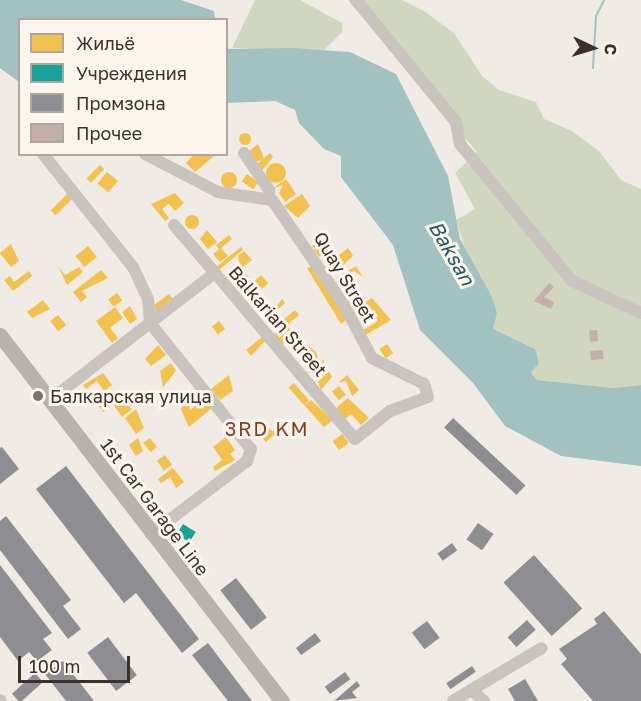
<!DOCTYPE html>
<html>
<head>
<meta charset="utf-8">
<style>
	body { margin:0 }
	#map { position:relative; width:641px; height:701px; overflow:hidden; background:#f0ebe5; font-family:"Golos Text",sans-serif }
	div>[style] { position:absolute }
	.green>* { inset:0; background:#d1d6bf }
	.water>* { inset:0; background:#a1c2c1 }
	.homes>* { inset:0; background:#f2c14e; transform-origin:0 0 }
	.round { border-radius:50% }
	.public>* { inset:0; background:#17a398; transform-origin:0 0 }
	.industry>* { inset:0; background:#8d8d92; transform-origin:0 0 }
	.stream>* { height:2px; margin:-1px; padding:0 1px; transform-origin:1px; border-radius:1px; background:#a1c2c1 }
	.building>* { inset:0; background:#c3afa7; transform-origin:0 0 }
	.minor>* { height:12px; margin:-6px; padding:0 6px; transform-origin:6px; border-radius:6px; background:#c9c3be }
	.major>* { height:15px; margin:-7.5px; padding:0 7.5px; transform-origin:7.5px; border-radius:7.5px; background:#b8b1ad }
	.dots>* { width:16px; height:16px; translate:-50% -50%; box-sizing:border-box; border:3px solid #fbf5ee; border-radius:50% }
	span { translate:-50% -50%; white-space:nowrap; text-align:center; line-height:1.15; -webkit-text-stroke:6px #fbf5ee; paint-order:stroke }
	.street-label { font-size:18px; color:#3b302b }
	.poi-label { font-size:18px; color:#3b302b }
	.left { translate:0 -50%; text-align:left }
	.water-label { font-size:20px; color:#1f5a5e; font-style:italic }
	.neighbourhood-label { font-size:20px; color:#8c3b22; letter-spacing:1.5px }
	.legend { position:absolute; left:18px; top:18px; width:210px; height:138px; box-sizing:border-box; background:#fbf5ee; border:2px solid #aea6a0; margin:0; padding:8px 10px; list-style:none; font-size:18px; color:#3b302b }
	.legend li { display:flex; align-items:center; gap:12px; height:30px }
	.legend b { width:30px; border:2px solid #aea6a0 }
	.north { position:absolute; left:563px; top:18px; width:60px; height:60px; -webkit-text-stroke:4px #fbf5ee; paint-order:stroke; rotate:94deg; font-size:16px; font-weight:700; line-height:24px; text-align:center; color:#3b302b }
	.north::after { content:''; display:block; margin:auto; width:21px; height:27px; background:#3b302b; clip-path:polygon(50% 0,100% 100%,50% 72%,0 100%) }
	.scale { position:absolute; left:18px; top:656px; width:112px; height:27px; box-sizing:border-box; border:3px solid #3b302b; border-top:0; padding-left:8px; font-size:18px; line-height:21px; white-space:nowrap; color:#3b302b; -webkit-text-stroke:4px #fbf5ee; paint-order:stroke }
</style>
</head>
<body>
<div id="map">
	<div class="green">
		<div style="clip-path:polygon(255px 0,300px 0,342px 23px,342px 32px,324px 50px,232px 48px)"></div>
		<div style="clip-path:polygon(348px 0,402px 0,424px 11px,454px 33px,482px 76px,499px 90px,536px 102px,544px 119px,572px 131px,599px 151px,621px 180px,641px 189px,641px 385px,614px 388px,537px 380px,531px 371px,535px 349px,493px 329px,492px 297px,468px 257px,456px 220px,475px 209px,455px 173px,477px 152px)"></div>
	</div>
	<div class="water">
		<div style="clip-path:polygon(0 0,181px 0,214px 11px,215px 19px,20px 20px,19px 82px,0 68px)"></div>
		<div style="clip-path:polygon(293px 48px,350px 52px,396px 74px,448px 176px,460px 239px,492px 297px,497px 313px,493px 329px,535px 349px,539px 363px,531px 372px,537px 380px,614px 388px,641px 385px,641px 466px,561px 456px,505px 426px,473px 383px,420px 330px,393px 245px,341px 177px,341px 156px,324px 149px,299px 123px,295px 110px,275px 101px,227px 103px,227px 49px)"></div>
	</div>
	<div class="homes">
		<div class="round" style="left:239px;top:133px;width:12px;height:12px"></div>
		<div style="clip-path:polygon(258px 144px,264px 158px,270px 153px,273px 157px,260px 173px,254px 166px,262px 160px,255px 162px,248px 152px)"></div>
		<div style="clip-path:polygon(194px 154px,212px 154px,214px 156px,195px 172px,186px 163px)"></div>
		<div class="round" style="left:266px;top:163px;width:20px;height:20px"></div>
		<div style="left:100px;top:165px;width:6px;height:19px;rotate:45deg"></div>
		<div style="left:107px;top:172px;width:14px;height:15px;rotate:39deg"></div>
		<div class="round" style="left:221px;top:172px;width:16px;height:16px"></div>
		<div style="left:247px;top:174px;width:14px;height:9px;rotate:36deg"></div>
		<div style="clip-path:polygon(286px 179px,296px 194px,285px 202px,279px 193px,283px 185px,272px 189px)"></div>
		<div style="clip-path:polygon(175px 193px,184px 203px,175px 211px,169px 204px,162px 209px,169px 218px,165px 221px,151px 204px)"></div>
		<div style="left:67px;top:194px;width:7px;height:23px;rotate:45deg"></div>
		<div style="clip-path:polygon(302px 194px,310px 206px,298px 218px,284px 206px)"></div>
		<div class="round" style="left:185px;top:215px;width:14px;height:14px"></div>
		<div style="clip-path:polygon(207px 230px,217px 242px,208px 249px,200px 239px)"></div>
		<div style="clip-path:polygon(328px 233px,329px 250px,319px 257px,312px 246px)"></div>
		<div style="clip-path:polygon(229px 235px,232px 239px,221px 248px,228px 256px,220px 262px,213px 254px,219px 249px,216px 245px)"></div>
		<div style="clip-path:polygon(11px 244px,19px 261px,11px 267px,0 253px)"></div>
		<div style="left:88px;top:246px;width:14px;height:16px;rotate:51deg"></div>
		<div style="clip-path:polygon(241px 247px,243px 250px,219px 270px,216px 267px)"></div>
		<div style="clip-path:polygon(348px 248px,353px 256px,335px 273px,328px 264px)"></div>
		<div style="clip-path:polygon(244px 251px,252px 260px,240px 269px,238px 256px)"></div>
		<div style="clip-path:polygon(314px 265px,346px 320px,341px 324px,307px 268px)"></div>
		<div style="clip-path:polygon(58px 266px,65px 275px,79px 267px,83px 272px,67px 285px)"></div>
		<div style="clip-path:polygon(356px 266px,363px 277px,354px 271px,348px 275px,353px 283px,344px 289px,337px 277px)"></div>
		<div style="clip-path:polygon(101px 270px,108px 278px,82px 291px,87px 297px,81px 302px,73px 292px)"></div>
		<div style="clip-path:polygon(29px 271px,32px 276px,13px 291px,4px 280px,10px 276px,14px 282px)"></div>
		<div class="round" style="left:235px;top:273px;width:14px;height:14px"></div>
		<div style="left:261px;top:275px;width:11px;height:9px;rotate:49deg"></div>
		<div style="left:254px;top:287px;width:9px;height:11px;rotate:49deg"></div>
		<div style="left:357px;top:291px;width:12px;height:9px;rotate:59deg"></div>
		<div style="left:117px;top:293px;width:9px;height:11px;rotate:54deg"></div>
		<div style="clip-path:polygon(169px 294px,175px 302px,157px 315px,154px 305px)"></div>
		<div style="left:261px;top:295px;width:16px;height:11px;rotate:47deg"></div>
		<div style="clip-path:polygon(372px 298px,391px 320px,366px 335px,363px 330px,378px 321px,364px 312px,362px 304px)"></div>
		<div style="clip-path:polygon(282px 299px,285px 303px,276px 311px,283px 320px,295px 310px,299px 315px,287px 325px,293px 333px,282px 345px,274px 334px,286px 324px,283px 320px,276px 327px,268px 318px)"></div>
		<div style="clip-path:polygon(43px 300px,50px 309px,32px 318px,27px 312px)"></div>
		<div style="clip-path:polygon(130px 306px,137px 319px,130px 324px,122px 312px)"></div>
		<div style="clip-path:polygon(115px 307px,123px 318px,110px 328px,118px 338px,112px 343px,96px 321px)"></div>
		<div style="left:58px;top:315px;width:13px;height:10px;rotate:51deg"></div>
		<div style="left:219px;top:321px;width:10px;height:9px;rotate:53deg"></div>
		<div style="clip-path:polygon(263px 336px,266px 340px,251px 356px,246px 350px)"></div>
		<div style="clip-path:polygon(297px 337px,316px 352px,319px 361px,313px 366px,304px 361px,307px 351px,299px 357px,290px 343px)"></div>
		<div style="left:387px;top:344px;width:11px;height:9px;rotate:56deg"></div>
		<div style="clip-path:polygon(158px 345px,166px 355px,151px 366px,145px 359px)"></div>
		<div style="clip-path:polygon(323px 360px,332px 377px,321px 390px,315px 373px,307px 373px)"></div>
		<div style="clip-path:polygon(171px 363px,176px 371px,163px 387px,160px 371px)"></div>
		<div style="clip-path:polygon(103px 373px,112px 385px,104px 391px,97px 381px,86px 389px,83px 385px)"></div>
		<div style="clip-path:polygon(229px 375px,233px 391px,220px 400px,211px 389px)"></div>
		<div style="clip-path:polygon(347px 375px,359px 390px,352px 396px,346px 381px,338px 383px)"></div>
		<div style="left:294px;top:383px;width:23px;height:7px;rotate:49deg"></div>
		<div style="left:339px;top:386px;width:11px;height:9px;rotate:52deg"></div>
		<div style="clip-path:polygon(197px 388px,201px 393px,189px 403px,190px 410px,206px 398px,213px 407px,189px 427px,178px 403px)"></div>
		<div style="clip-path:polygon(116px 395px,132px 409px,122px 417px,113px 404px,103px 412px,97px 404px)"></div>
		<div style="clip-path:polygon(348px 398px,369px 418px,361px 425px,351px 414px,344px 420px,339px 414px,337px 407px)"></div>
		<div style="clip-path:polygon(311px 400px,333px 420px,324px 427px,304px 405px)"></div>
		<div style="clip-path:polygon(136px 409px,144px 428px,136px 434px,125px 418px)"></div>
		<div style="clip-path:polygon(264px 425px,276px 433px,266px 442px,257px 431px)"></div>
		<div style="left:342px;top:434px;width:11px;height:12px;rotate:52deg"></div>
		<div style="clip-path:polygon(226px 437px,235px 450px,230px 454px,235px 460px,215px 471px,213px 467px,222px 460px,213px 447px)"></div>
		<div style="clip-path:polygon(138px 438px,143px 451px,136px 456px,129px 445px)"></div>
		<div style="clip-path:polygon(150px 438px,157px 447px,151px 452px,143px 443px)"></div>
		<div style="left:165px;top:455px;width:12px;height:10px;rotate:55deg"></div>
		<div style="clip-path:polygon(173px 468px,184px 482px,176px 488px,170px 477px,161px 483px,158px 479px)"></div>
	</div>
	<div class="public">
		<div style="left:183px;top:524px;width:15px;height:12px;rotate:32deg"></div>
	</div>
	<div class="industry">
		<div style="left:453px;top:418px;width:99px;height:13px;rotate:43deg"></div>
		<div style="clip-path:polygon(2px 447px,19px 469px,0 484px,0 448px)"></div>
		<div style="clip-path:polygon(66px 466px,199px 639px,182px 653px,136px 593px,124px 603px,36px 489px)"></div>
		<div style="clip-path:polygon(6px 516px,71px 600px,63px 606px,81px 629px,68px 639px,0 550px,0 521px)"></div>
		<div style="left:478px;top:523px;width:19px;height:20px;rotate:35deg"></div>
		<div style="left:452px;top:543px;width:9px;height:18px;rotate:54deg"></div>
		<div style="left:534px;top:555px;width:72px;height:41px;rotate:48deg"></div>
		<div style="clip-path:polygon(0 565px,52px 633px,43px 639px,52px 650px,37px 661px,29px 652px,18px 661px,0 637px)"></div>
		<div style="left:236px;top:578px;width:50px;height:20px;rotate:52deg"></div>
		<div style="clip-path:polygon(604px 611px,641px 654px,641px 701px,593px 701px,561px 664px,567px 659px,559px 649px,597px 624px,594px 619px)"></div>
		<div style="left:527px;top:620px;width:13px;height:26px;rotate:48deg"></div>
		<div style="left:427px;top:621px;width:21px;height:19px;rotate:53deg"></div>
		<div style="clip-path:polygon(315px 633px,321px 641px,301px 655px,296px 648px)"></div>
		<div style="left:108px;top:637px;width:48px;height:26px;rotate:53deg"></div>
		<div style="clip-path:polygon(208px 643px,252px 701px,228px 701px,192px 655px)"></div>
		<div style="clip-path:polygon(63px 661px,94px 701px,66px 701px,45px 674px)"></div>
		<div style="left:472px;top:666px;width:7px;height:31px;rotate:56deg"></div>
		<div style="left:345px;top:672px;width:9px;height:25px;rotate:54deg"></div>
		<div style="left:35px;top:673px;width:12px;height:31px;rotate:48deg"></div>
		<div style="clip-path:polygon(525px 679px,538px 701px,515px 701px,508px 689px)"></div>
		<div style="clip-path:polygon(357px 681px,360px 686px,352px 692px,357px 698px,334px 701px)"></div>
	</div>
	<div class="stream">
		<div style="left:593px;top:68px;width:52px;rotate:-86.7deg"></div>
		<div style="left:596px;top:16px;width:18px;rotate:-63deg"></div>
	</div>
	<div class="building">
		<div style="clip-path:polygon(549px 283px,554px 287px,544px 297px,554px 302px,551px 309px,534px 301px)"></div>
		<div style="left:597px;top:330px;width:11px;height:8px;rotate:85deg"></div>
		<div style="left:603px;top:350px;width:9px;height:13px;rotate:84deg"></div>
	</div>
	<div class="minor">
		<div style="left:356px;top:0;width:158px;rotate:50.7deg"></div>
		<div style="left:456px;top:122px;width:22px;rotate:80deg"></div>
		<div style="left:460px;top:144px;width:177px;rotate:50.7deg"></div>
		<div style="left:572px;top:281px;width:76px;rotate:24.9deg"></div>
		<div style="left:244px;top:153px;width:45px;rotate:56deg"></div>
		<div style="left:269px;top:190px;width:9px;rotate:90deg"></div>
		<div style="left:43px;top:154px;width:144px;rotate:51.5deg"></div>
		<div style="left:133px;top:267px;width:35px;rotate:65deg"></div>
		<div style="left:148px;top:299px;width:24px;rotate:85deg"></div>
		<div style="left:150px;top:323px;width:161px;rotate:51.3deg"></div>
		<div style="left:251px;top:449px;width:13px;rotate:108deg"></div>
		<div style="left:247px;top:461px;width:121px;rotate:142.8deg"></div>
		<div style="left:174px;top:225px;width:63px;rotate:49.5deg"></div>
		<div style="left:50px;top:400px;width:208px;rotate:-37.6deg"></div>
		<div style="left:215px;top:273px;width:217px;rotate:49.9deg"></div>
		<div style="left:355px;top:439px;width:45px;rotate:-38.7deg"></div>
		<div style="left:390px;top:411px;width:40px;rotate:-20.2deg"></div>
		<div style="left:428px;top:397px;width:14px;rotate:-107deg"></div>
		<div style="left:424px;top:384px;width:58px;rotate:-153.4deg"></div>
		<div style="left:372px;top:358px;width:60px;rotate:-117.8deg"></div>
		<div style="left:344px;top:305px;width:127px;rotate:-124.4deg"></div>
		<div style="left:272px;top:200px;width:55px;rotate:-171.6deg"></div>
		<div style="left:218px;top:192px;width:82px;rotate:-152.5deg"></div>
		<div style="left:471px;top:690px;width:82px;rotate:-30.6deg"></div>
		<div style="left:0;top:700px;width:1px;rotate:45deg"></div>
		<div style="left:453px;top:701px;width:21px;rotate:-31deg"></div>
		<div style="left:471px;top:690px;width:17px;rotate:40deg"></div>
	</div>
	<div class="major">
		<div style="left:0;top:335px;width:462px;rotate:52.4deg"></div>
	</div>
	<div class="dots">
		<div style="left:38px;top:396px;background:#7a716c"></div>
	</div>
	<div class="street-label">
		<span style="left:345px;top:277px;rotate:59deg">Quay Street</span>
		<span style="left:278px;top:321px;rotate:49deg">Balkarian Street</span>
		<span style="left:155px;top:507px;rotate:53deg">1st Car Garage Line</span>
	</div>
	<div class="poi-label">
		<span class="left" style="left:50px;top:396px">Балкарская улица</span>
	</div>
	<div class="water-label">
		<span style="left:452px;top:253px;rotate:60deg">Baksan</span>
	</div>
	<div class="neighbourhood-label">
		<span style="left:267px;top:428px">3RD KM</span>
	</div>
	<ul class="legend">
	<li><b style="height:16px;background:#f2c14e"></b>Жильё</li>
	<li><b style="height:16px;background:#17a398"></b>Учреждения</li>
	<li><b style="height:16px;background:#8d8d92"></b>Промзона</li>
	<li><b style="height:16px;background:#c3afa7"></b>Прочее</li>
	</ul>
	<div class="north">С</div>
	<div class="scale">100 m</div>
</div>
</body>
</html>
